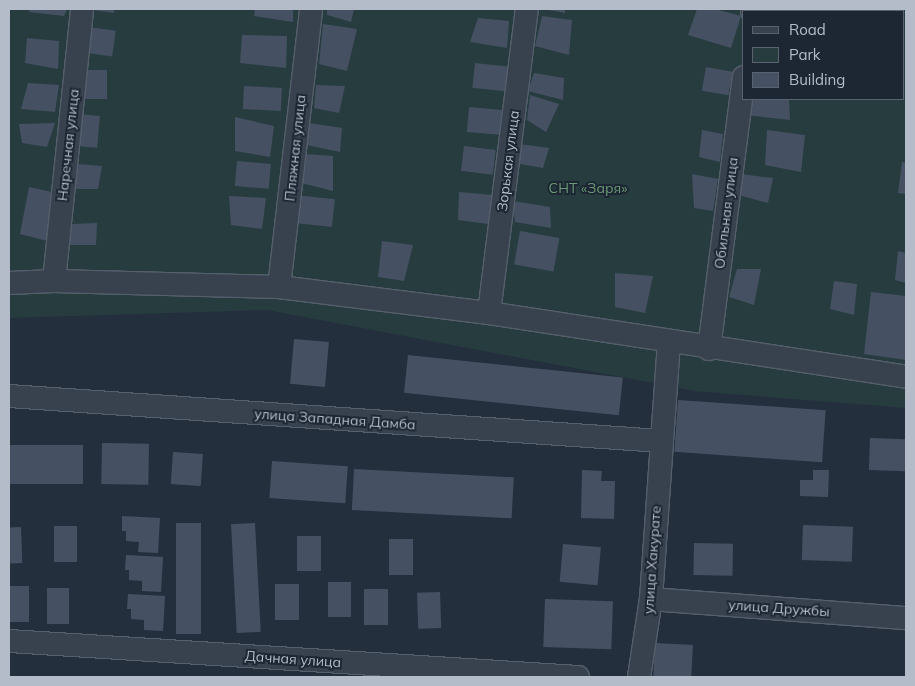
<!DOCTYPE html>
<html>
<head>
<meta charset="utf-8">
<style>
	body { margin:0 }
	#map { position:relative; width:915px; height:686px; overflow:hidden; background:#242f3e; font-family:Mulish,sans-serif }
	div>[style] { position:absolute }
	.green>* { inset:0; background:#263c3f }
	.building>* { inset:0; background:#455162; transform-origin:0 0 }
	.roads { filter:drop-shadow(1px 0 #565f6c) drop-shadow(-1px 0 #565f6c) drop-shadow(0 1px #565f6c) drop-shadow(0 -1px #565f6c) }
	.street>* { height:22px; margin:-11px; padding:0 11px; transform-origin:11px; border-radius:11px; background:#38414e }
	span { translate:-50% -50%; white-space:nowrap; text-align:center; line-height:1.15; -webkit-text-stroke:4px #1d2633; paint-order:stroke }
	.street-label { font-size:14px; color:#b4bcc9 }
	.park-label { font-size:14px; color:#6b9a76 }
	.frame { position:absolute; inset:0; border:10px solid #b4bcc9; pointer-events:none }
	.legend { position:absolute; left:742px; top:10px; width:162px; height:90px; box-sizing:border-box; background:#1d2633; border:1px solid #59626f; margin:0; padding:6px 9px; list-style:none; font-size:15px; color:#b4bcc9 }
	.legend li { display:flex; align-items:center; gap:10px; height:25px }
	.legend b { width:25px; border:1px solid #59626f }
</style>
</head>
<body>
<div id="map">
	<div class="green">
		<div style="clip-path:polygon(evenodd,9px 9px,906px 9px,906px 408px,695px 391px,267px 310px,9px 318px,9px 9px,744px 11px,904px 11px,904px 99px,744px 99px,744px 11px)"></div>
	</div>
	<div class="building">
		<div style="clip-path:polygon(30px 9px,67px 9px,64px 16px,29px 12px)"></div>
		<div style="clip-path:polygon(93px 9px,114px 9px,114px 13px,93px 10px)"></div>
		<div style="clip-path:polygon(255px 9px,293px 9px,293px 22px,254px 16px)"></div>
		<div style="clip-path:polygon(327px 9px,354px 9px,351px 22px,327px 15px)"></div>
		<div style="clip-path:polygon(543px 9px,565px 9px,565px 13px)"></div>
		<div style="clip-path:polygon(697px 9px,715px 9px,741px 16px,731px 48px,688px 35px)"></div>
		<div style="clip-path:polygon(542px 16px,572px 20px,569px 55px,535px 46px)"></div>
		<div style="clip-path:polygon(478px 18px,509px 21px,507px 48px,470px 42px)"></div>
		<div style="clip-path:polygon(323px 24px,357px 29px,347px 71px,319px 64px)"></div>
		<div style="left:89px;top:27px;width:27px;height:26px;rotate:8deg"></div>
		<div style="clip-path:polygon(242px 35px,287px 36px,286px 68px,240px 63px)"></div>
		<div style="clip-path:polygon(27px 38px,59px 41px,58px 69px,25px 63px)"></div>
		<div style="left:475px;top:63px;width:38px;height:25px;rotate:6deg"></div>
		<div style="left:706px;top:67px;width:27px;height:24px;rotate:10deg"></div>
		<div style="left:83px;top:70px;width:24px;height:29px"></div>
		<div style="clip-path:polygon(534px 73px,564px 78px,563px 100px,528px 91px)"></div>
		<div style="clip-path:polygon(28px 83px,59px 85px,55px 112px,21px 109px)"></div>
		<div style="clip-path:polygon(316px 85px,345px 86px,339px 113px,314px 108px)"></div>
		<div style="left:244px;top:86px;width:38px;height:23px;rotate:3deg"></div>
		<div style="clip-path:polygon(530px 95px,559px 104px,546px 132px,527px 120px)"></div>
		<div style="clip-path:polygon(748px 99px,789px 99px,790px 120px,745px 115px)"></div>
		<div style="left:469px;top:107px;width:36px;height:25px;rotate:5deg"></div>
		<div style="left:78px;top:114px;width:22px;height:32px;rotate:5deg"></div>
		<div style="clip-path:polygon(235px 117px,274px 126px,270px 157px,235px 151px)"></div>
		<div style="clip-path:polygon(55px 123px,47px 147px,22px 143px,19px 124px)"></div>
		<div style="clip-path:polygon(309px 123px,342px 128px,340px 152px,307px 145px)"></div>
		<div style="clip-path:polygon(702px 130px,723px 134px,720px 162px,699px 157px)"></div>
		<div style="clip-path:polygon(767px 130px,805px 135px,801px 172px,765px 165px)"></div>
		<div style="clip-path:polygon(519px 144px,549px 148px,543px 168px,515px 163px)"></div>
		<div style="left:464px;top:146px;width:32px;height:25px;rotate:7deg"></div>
		<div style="clip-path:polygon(305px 154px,333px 156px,333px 191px,297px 182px)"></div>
		<div style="left:237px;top:161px;width:34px;height:25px;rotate:5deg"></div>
		<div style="clip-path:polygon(902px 162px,906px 163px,906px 194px,898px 193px)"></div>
		<div style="clip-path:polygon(77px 164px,102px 166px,98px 189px,75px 189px)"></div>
		<div style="clip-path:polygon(692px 174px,718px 179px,713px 211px,694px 208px)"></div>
		<div style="clip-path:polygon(741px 174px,773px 178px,768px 203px,739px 195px)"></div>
		<div style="clip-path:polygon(29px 187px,52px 192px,47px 241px,20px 234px)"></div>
		<div style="clip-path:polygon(459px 192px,493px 195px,488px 224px,458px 220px)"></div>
		<div style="left:295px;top:195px;width:40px;height:28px;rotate:6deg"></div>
		<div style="clip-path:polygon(229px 196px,266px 198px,262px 229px,231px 225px)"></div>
		<div style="clip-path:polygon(513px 201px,550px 207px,551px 228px,515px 222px)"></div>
		<div style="clip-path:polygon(97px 223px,96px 245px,69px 245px,72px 224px)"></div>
		<div style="left:520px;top:231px;width:40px;height:34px;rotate:10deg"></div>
		<div style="clip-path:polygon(382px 241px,413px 245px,404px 281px,378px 277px)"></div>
		<div style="clip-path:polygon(898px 251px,906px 253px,906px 283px,895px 280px)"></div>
		<div style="clip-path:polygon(737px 269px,761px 269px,754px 305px,729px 297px)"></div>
		<div style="clip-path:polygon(615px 273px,653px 276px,645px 313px,615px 307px)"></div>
		<div style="clip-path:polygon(834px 281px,857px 284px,854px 315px,830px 309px)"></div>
		<div style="clip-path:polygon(871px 292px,906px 296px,906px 360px,864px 354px)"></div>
		<div style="left:294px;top:339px;width:35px;height:45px;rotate:5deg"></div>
		<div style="left:408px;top:355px;width:216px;height:38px;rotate:6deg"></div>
		<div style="left:678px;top:400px;width:148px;height:52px;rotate:4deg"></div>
		<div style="left:870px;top:438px;width:36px;height:32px;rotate:2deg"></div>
		<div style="left:102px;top:443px;width:47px;height:41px;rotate:1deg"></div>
		<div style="left:83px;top:445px;width:39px;height:74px;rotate:90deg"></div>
		<div style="left:173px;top:452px;width:30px;height:32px;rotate:4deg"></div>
		<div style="left:272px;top:461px;width:76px;height:37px;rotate:4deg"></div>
		<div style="left:354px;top:469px;width:160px;height:41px;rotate:3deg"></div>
		<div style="clip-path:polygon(582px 470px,602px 471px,601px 481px,615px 481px,614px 519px,581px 518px)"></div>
		<div style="clip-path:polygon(813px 470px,829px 470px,828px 497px,800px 496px,800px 480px,813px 480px)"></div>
		<div style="clip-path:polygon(122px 516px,160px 518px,158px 553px,138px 552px,139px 542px,126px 541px,126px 531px,122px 531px)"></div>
		<div style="left:176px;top:523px;width:25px;height:111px"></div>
		<div style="left:255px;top:523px;width:109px;height:24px;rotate:87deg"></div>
		<div style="left:803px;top:525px;width:50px;height:35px;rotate:2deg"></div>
		<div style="left:54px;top:526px;width:23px;height:36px"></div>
		<div style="left:21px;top:527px;width:36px;height:12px;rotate:88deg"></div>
		<div style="left:297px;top:536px;width:24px;height:35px"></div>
		<div style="left:413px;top:539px;width:36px;height:24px;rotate:90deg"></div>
		<div style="left:694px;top:543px;width:39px;height:32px;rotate:1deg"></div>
		<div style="left:563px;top:544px;width:38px;height:38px;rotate:5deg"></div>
		<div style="clip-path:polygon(126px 555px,163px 557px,161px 592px,142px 591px,142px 581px,129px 580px,129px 570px,125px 570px)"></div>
		<div style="left:328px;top:582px;width:23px;height:35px"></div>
		<div style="left:275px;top:584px;width:24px;height:36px"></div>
		<div style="left:9px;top:586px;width:20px;height:36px"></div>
		<div style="left:47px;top:588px;width:22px;height:36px"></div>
		<div style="left:364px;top:589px;width:24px;height:36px"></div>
		<div style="left:440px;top:592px;width:36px;height:23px;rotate:88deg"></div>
		<div style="clip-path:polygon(128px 594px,165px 596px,163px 631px,144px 630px,144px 620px,131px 619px,131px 609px,127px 609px)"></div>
		<div style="left:545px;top:599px;width:68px;height:48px;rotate:2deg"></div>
		<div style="left:655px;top:643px;width:38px;height:34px;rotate:3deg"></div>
	</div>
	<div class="roads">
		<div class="street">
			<div style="left:752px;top:11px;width:2px;rotate:-90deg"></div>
			<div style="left:54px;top:281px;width:273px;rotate:-84.1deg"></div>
			<div style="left:9px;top:283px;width:45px;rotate:-2.5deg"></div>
			<div style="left:54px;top:281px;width:225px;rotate:1.5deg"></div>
			<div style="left:279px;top:287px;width:212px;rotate:7.1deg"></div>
			<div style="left:489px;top:313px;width:422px;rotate:8.7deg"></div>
			<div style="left:279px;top:287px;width:280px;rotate:-83.4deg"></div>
			<div style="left:489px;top:313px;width:306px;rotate:-82.9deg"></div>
			<div style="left:709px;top:349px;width:274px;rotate:-82.7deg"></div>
			<div style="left:9px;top:396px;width:653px;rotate:3.95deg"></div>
			<div style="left:651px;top:599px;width:256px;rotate:4.3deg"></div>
			<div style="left:9px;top:641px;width:570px;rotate:3.62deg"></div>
			<div style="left:639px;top:677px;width:79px;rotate:-81.3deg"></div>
			<div style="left:651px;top:599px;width:259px;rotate:-86deg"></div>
		</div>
	</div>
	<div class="street-label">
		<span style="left:68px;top:145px;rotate:-84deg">Наречная улица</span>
		<span style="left:295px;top:148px;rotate:-84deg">Пляжная улица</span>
		<span style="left:508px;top:161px;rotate:-83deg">Зорькая улица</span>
		<span style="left:726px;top:213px;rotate:-83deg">Обильная улица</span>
		<span style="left:335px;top:419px;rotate:4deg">улица Западная Дамба</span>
		<span style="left:652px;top:560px;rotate:-86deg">улица Хакурате</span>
		<span style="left:779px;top:608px;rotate:4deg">улица Дружбы</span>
		<span style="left:293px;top:659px;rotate:4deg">Дачная улица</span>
	</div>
	<div class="park-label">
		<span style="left:588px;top:188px">СНТ «Заря»</span>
	</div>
	<div class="frame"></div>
	<ul class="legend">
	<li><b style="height:6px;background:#38414e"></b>Road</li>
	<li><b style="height:14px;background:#263c3f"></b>Park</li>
	<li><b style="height:14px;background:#455162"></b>Building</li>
	</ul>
</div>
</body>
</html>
